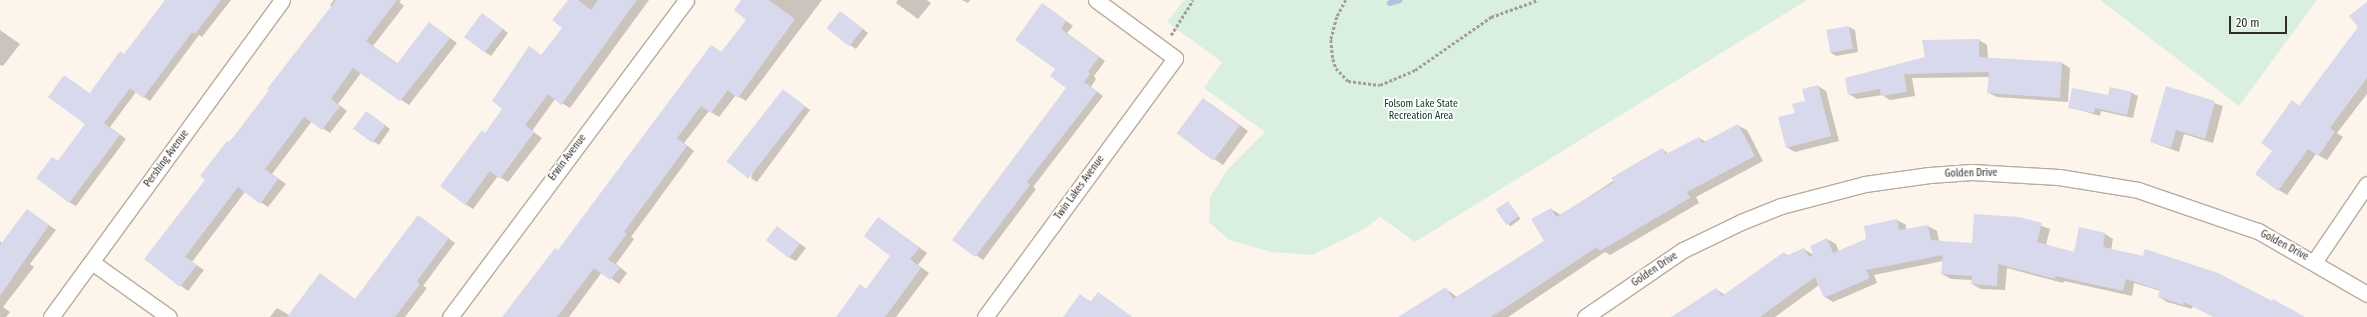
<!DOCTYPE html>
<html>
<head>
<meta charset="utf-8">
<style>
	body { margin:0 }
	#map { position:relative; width:2367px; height:317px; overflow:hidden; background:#fdf5eb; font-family:"Fira Sans Condensed",sans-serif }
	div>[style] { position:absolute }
	.green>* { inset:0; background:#d9f0e1 }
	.shadow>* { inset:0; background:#0003; transform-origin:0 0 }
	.stream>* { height:6px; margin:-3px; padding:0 3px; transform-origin:3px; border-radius:3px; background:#afc2e1 }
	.building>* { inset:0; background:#d8d9ec; transform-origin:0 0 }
	.path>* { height:2.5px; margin-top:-1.25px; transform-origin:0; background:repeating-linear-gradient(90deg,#a39d95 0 3px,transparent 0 5px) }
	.roads { filter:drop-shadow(1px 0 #b9ac9d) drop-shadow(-1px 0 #b9ac9d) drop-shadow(0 1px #b9ac9d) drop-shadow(0 -1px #b9ac9d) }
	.street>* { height:15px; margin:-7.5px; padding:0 7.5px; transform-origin:7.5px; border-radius:7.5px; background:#fff }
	span { translate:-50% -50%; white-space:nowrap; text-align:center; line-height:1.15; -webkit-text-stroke:3.5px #fff; paint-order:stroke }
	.park-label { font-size:10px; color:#083621 }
	.street-label { font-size:10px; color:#312c26 }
	.scale { position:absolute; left:2229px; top:16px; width:58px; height:18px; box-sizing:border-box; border:2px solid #312c26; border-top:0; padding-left:5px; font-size:12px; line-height:14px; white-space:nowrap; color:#312c26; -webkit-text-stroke:3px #fff; paint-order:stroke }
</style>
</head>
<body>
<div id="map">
	<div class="green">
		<div style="clip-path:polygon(1184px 0,1807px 0,1415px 242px,1380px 217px,1364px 229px,1312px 255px,1271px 252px,1229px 240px,1209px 222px,1210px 197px,1228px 169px,1265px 132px,1204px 88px,1222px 62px,1167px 22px)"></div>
		<div style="clip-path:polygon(2100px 0,2317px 0,2239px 106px)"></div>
	</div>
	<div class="shadow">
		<div style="clip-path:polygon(167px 0,231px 0,202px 37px,199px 35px,150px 101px,136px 92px,110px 127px,126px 139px,76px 206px,69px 202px,58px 161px,86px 124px,71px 80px,90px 94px,125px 55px)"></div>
		<div style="clip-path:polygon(334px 0,401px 0,399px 2px,404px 6px,373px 46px,398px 64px,429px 23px,457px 43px,409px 105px,361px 73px,338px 104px,347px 111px,330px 133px,312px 121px,272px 174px,286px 184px,268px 207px,245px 192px,192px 262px,204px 270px,188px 291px,145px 259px,207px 180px,202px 176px,271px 90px,332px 7px,330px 5px)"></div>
		<div style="clip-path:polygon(569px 0,649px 0,570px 108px,555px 99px,532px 131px,542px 138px,508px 182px,498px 176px,473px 209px,465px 204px,486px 134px,504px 109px,530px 47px,542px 56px,564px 28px)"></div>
		<div style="clip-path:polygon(743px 0,822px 0,746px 101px,736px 95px,719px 117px,709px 111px,684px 143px,694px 151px,631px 237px,634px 239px,616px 264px,627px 273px,619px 284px,602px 272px,569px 317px,504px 317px,559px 251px,712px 46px,722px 53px,747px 19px)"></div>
		<div style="clip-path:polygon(898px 0,927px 0,931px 3px,918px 19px,896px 3px)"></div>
		<div style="clip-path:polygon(962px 0,970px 0,968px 3px)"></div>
		<div style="clip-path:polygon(2367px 3px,2367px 94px,2337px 133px,2343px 137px,2327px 160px,2316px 154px,2287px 195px,2279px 190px,2273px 150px,2292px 102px,2300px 106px,2359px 27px)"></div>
		<div style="clip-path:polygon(1049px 8px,1073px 26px,1067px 33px,1105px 61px,1094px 76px,1096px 79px,1091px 87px,1103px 96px,1033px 187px,1036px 189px,983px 260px,954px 239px,1067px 88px,1056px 69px)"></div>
		<div style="clip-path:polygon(846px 16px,868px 33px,856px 49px,850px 45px)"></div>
		<div style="clip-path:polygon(488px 18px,508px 33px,491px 56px,485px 52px)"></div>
		<div style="clip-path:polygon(1849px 27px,1855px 30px,1858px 52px,1836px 56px,1830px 52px)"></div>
		<div style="clip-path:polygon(0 30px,20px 44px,3px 66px,0 65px)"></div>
		<div style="clip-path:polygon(1979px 40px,1987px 45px,1988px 59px,2062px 63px,2070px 68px,2068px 102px,1997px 97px,1989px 93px,1989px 77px,1912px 78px,1915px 96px,1890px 100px,1882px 95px,1857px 99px,1849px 94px,1926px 58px)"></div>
		<div style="clip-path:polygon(1818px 86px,1826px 91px,1839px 141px,1795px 152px,1786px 147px,1796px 113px)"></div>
		<div style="clip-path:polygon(2166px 88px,2223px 106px,2213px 143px,2184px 134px,2179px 152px,2151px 142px)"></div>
		<div style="clip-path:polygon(783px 90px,810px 110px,757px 182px,751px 178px)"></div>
		<div style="clip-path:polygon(2132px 93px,2138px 96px,2133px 118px,2101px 111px,2100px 116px,2069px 107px)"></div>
		<div style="clip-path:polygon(1211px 104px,1248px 131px,1223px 165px,1178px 134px)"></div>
		<div style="clip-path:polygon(372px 116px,390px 129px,379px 145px,355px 129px)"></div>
		<div style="clip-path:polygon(1737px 125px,1747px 130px,1763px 161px,1696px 197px,1699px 203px,1610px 255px,1605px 252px,1508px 317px,1400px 317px,1446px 289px,1457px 297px,1545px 241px,1551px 209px,1561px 215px,1662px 149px,1669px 154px,1699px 138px,1706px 142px)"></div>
		<div style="left:1508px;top:202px;width:21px;height:13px;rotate:53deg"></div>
		<div style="clip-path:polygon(27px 210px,56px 230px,30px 264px,34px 267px,3px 307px,10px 312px,6px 317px,0 317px,0 241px,2px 243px)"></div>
		<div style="clip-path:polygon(418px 216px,455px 243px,423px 286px,427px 288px,405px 317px,270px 317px,277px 308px,289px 315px,320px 274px,356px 300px)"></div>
		<div style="clip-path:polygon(879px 218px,927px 253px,918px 265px,929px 273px,896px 317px,837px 317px,867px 290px,892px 256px)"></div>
		<div style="clip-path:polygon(2019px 218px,2050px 229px,2046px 245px,2074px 253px,2080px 229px,2105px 234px,2113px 239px,2111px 250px,2303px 317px,2214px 317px,2193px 305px,2192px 309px,2167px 302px,2159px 297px,2161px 291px,2134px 283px,2132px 296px,2064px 281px,2063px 283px,2007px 268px,2005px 290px,1981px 289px,1972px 284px,1973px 280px,1951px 279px,1942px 274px,1943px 261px,1874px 275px,1877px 283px,1833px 302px,1825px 297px,1819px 285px,1775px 317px,1674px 317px,1716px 289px,1725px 295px,1784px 253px,1788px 256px,1804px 249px,1814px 255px,1827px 239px,1836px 244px,1839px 252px,1868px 239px,1897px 220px,1906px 225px,1906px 230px,1928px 226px,1937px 231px,1939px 242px,1973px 244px)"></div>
		<div style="clip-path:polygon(777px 227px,806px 248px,796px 261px,790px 258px)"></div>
		<div style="clip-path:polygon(1098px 293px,1106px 298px,1132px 317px,1065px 317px,1080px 295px,1091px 302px)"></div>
	</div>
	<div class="stream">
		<div style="left:1390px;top:3px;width:10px;rotate:-17deg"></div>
	</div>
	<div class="building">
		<div style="clip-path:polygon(165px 0,221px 0,195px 34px,192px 32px,143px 98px,130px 88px,104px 123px,120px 135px,69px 203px,36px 178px,52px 157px,58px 161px,85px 124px,48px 97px,64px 75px,89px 94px,120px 51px,124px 54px)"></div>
		<div style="clip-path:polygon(336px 0,397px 0,366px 41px,397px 64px,429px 22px,450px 38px,400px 101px,353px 68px,331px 99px,340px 106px,322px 130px,304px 117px,265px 169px,278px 179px,260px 204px,238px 187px,185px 257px,197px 265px,180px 287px,144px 259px,205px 180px,200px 176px,227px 141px,230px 142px,269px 90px,267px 89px)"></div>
		<div style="clip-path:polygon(568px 0,578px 0,591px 10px,598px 0,637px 0,561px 105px,548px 94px,525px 125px,534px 132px,500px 179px,490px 171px,465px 205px,440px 186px,482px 130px,485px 133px,502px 109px,492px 101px,529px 46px,541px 55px,562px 28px,552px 20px)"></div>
		<div style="clip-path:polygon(741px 0,769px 0,795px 19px,738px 98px,728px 90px,711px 113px,701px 106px,677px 138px,687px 146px,624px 232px,627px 234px,608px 259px,620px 268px,610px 280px,594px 268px,557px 317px,502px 317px,555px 248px,558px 250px,711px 45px,721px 52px,746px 20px,734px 10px)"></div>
		<div style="clip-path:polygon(2367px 2px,2367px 78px,2330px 128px,2335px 132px,2318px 156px,2308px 149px,2278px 191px,2255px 174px,2272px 151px,2261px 143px,2292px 100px,2299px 106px,2358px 27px,2349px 16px)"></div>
		<div style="clip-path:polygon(1042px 3px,1066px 21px,1061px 29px,1099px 57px,1088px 72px,1090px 74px,1084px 82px,1097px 92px,1027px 182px,1030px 185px,975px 257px,952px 240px,1066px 88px,1050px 76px,1055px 69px,1015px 40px)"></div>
		<div style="left:840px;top:11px;width:29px;height:22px;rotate:38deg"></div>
		<div style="left:482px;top:13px;width:26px;height:30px;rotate:37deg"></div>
		<div style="left:1849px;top:26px;width:23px;height:23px;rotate:80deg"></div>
		<div style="clip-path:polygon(1979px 39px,1979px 57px,2062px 62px,2060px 98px,1987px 93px,1989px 72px,1904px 74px,1907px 92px,1881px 96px,1880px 89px,1848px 95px,1845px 78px,1925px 57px,1922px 40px)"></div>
		<div style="clip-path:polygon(1818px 85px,1831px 136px,1786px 148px,1778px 117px,1795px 113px,1792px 104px,1805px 101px,1802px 89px)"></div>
		<div style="clip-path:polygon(2166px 86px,2215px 101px,2205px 139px,2176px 130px,2171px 148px,2150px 142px)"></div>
		<div style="clip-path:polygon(2110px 87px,2132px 92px,2127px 115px,2095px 108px,2094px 113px,2068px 108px,2072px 88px,2108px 95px)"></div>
		<div style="left:783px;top:89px;width:28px;height:92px;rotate:38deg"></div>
		<div style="left:1203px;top:98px;width:46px;height:44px;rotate:37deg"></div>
		<div style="left:366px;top:111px;width:24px;height:22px;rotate:36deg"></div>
		<div style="clip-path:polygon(1738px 124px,1755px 156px,1687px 192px,1690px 198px,1600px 251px,1597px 247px,1491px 317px,1398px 317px,1446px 287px,1453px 299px,1544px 241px,1531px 219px,1551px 208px,1556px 217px,1614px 182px,1611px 178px,1662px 148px,1666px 154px,1699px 137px,1702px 143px)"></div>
		<div style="left:1508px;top:201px;width:19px;height:15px;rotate:55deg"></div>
		<div style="clip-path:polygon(27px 209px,49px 225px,0 296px,0 245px)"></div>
		<div style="clip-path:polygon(1974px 214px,2019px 217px,2042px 223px,2037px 242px,2074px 252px,2079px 227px,2105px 233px,2103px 247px,2143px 256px,2145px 249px,2218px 273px,2272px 301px,2273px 299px,2305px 317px,2213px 317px,2184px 302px,2183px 305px,2158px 297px,2160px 290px,2126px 279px,2123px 291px,2056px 276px,2055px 279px,1998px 264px,1997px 286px,1971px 284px,1972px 276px,1941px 274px,1943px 255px,1866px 270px,1870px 278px,1824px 298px,1815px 277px,1760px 317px,1671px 317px,1716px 288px,1722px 296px,1784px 252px,1786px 256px,1804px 248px,1809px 257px,1813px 255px,1810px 246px,1827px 238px,1833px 253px,1866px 239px,1864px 226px,1897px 219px,1899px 230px,1928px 225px,1931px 240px,1972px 243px)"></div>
		<div style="clip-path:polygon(418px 215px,449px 238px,417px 281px,420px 284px,395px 317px,287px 317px,320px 273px,355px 299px)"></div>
		<div style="clip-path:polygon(878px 217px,919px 248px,910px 259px,921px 268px,885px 317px,836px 317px,860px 284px,866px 289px,890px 256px,864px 236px)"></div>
		<div style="left:777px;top:226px;width:29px;height:18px;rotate:38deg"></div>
		<div style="clip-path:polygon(1098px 292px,1132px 317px,1063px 317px,1080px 294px,1090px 302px)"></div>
	</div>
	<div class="path">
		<div style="left:1346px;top:0;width:19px;rotate:118deg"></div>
		<div style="left:1337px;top:17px;width:24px;rotate:105deg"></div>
		<div style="left:1331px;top:40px;width:19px;rotate:84deg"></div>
		<div style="left:1333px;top:59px;width:9px;rotate:72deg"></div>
		<div style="left:1336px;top:68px;width:18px;rotate:47deg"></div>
		<div style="left:1348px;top:81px;width:32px;rotate:7deg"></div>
		<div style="left:1380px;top:85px;width:38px;rotate:-23deg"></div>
		<div style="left:1415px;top:70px;width:93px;rotate:-34.9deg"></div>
		<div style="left:1491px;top:17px;width:50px;rotate:-19.9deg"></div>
		<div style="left:1171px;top:35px;width:41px;rotate:-57.8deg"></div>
	</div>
	<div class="roads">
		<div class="street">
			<div style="left:2314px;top:262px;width:94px;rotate:-55.8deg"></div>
			<div style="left:93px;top:263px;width:93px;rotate:35.4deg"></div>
			<div style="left:51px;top:317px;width:392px;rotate:-53.9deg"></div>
			<div style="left:450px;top:317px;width:395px;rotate:-53.3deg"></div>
			<div style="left:985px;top:317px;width:321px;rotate:-53.7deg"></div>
			<div style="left:1175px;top:58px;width:98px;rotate:-143.7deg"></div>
			<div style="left:1585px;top:317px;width:119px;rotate:-34.4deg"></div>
			<div style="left:1683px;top:250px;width:64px;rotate:-25.8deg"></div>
			<div style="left:1741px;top:222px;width:43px;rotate:-21.8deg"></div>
			<div style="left:1781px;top:206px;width:87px;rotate:-14.7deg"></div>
			<div style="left:1865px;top:184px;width:65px;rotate:-8deg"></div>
			<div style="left:1929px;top:175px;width:43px;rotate:-4deg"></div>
			<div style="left:1972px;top:172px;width:87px;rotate:3.3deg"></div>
			<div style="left:2059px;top:177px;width:80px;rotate:9.3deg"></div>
			<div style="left:2138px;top:190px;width:127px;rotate:18.9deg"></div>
			<div style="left:2258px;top:231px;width:126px;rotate:30deg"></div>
		</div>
	</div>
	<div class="park-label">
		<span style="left:1421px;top:110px">Folsom Lake State<br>Recreation Area</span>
	</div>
	<div class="street-label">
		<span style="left:568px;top:158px;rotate:-53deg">Erwin Avenue</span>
		<span style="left:167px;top:159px;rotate:-54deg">Pershing Avenue</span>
		<span style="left:1971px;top:174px;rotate:-1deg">Golden Drive</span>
		<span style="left:1080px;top:188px;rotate:-54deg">Twin Lakes Avenue</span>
		<span style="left:2284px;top:246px;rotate:28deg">Golden Drive</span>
		<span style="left:1655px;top:270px;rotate:-34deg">Golden Drive</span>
	</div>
	<div class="scale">20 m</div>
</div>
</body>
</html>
